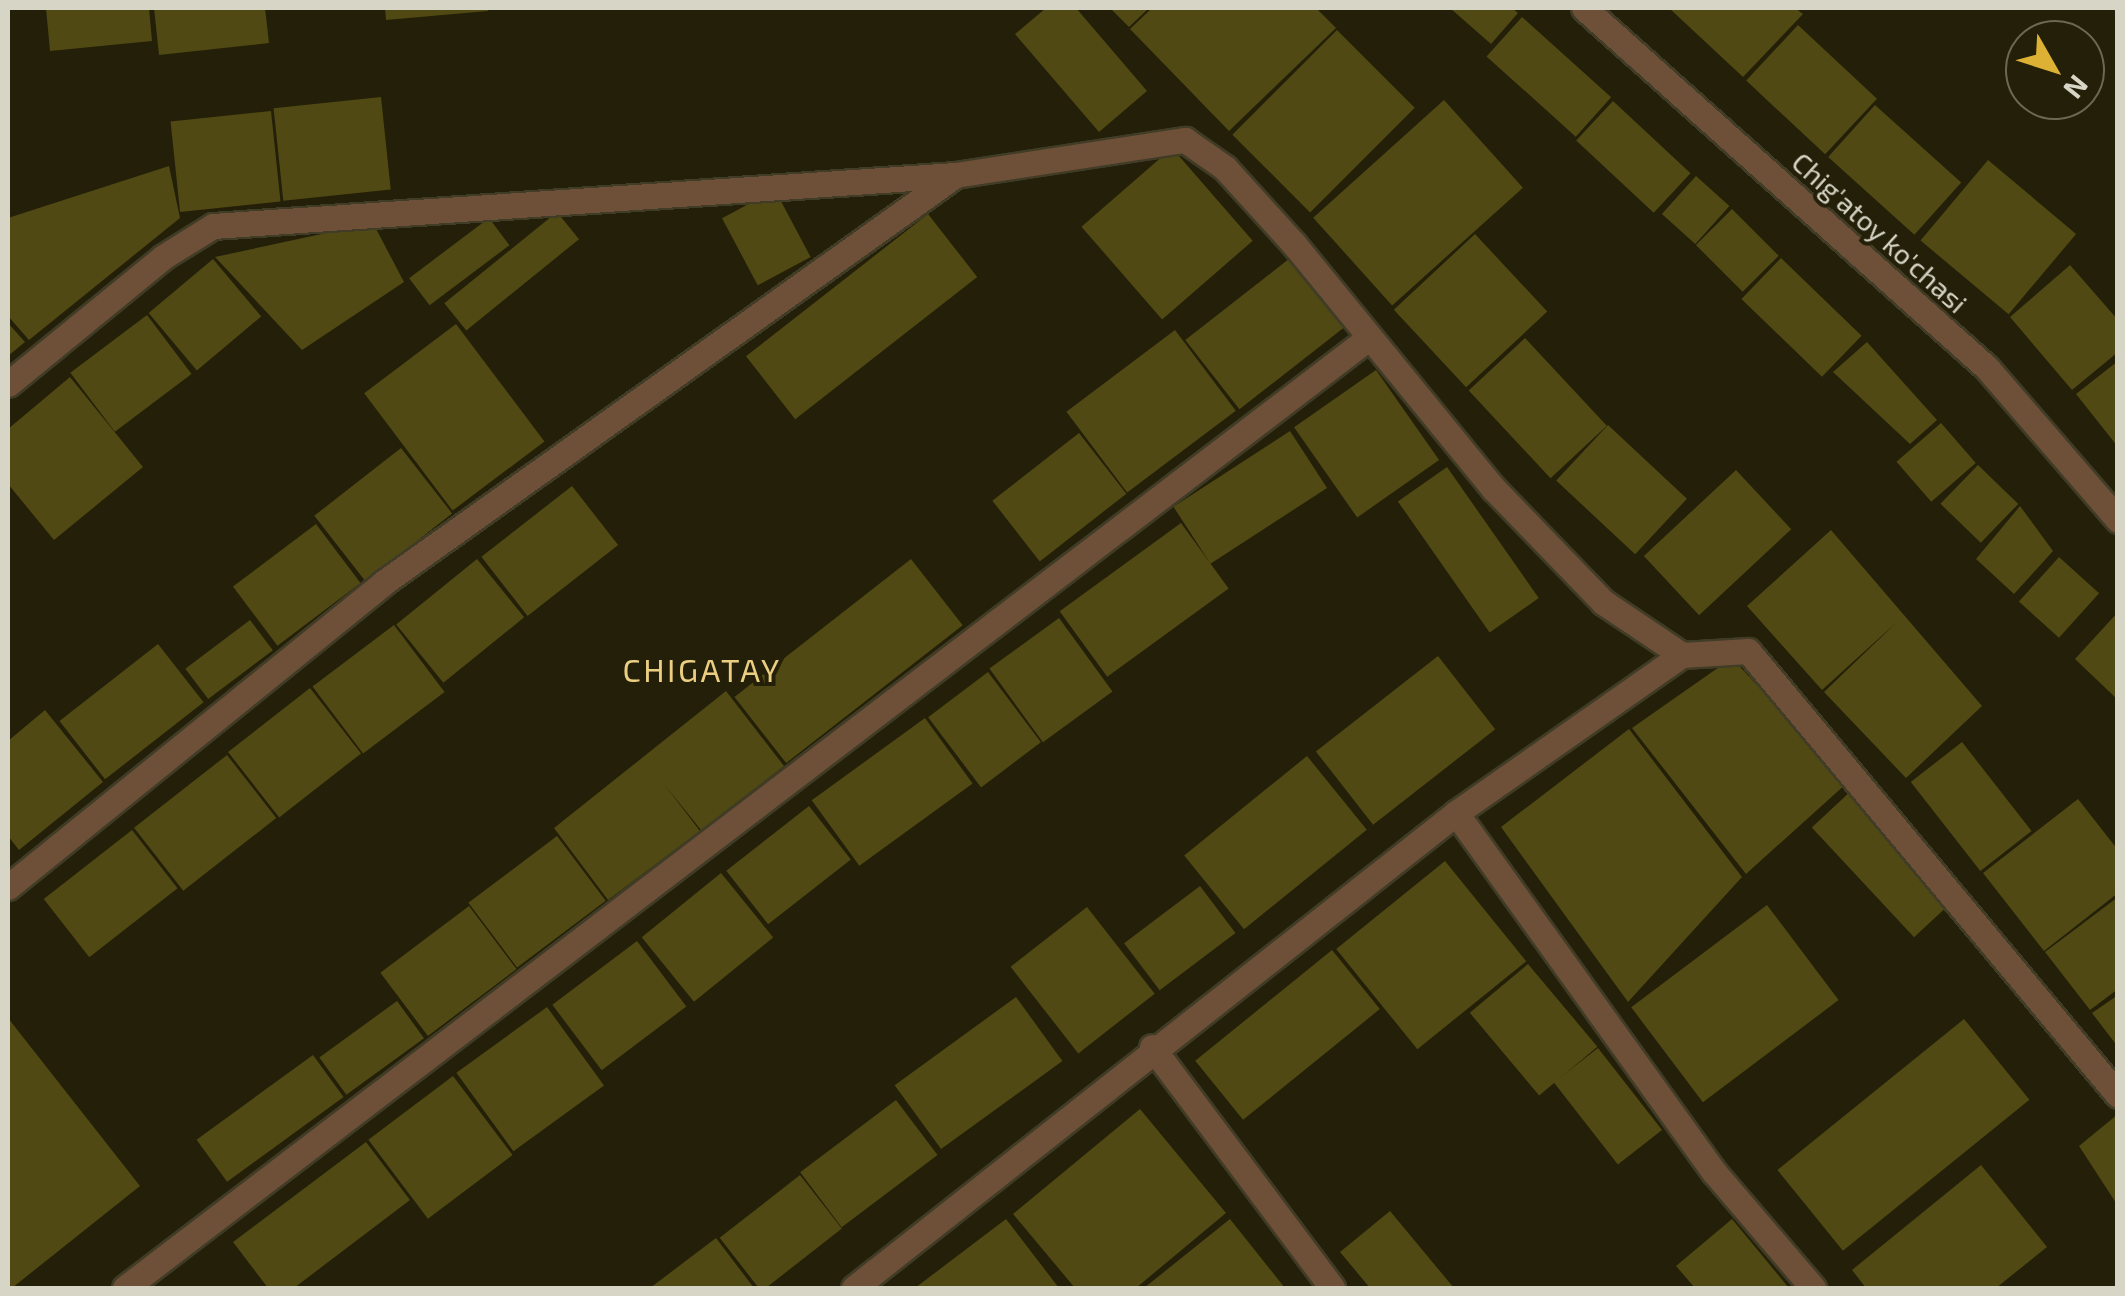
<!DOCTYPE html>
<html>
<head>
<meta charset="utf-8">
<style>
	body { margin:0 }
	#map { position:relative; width:2125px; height:1296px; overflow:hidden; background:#231f08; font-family:"Exo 2",sans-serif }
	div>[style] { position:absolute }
	.building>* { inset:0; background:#514913; transform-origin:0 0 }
	.roads { filter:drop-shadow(2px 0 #403c26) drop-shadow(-2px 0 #403c26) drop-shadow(0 2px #403c26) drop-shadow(0 -2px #403c26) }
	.minor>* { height:25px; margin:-12.5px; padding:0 12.5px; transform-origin:12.5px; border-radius:12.5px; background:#6e4f38 }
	span { translate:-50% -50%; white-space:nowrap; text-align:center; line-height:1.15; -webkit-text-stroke:8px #231f08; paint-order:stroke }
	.street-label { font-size:28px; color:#d7d5c6 }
	.quarter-label { font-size:32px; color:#ecce83; letter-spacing:2.5px }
	.frame { position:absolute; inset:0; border:10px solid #d7d5c6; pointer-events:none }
	.north { position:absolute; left:2005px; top:20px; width:100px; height:100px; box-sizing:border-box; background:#231f08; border:2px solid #6b6854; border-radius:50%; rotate:129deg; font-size:28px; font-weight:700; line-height:40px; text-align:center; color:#d7d5c6 }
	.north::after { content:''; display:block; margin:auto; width:35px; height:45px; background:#ddb133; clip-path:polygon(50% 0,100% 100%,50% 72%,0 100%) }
</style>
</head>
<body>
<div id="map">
	<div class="building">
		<div style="clip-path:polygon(46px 8px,149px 8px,152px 41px,50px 51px)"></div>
		<div style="clip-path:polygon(154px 8px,265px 8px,269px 43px,159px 55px)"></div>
		<div style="clip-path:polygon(385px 8px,488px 8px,488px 11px,386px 20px)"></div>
		<div style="clip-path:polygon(1046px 8px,1076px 8px,1147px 91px,1099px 132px,1015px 34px)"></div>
		<div style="clip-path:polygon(1110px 8px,1149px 8px,1129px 27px)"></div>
		<div style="clip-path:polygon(1152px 8px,1316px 8px,1336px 28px,1229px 131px,1130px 29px)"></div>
		<div style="clip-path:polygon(1450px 8px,1512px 8px,1518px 13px,1491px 44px)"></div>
		<div style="clip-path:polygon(1669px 8px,1795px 8px,1803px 14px,1743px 77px)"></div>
		<div style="left:1522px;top:17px;width:120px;height:53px;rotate:42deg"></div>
		<div style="left:1798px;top:25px;width:108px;height:76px;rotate:43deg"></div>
		<div style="left:1337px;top:30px;width:110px;height:148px;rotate:45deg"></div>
		<div style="left:381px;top:97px;width:93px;height:108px;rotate:84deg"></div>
		<div style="left:1444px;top:100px;width:118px;height:176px;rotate:48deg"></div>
		<div style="left:1613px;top:101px;width:106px;height:54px;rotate:43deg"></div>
		<div style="left:1875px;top:105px;width:116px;height:70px;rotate:42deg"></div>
		<div style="left:271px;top:111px;width:91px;height:101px;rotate:84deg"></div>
		<div style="left:1172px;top:148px;width:123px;height:120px;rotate:49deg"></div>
		<div style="left:1988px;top:160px;width:115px;height:105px;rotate:40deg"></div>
		<div style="clip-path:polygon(169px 166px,180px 218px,29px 340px,8px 316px,8px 218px)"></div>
		<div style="left:1696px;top:176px;width:45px;height:51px;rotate:42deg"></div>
		<div style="left:775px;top:190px;width:76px;height:60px;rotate:62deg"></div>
		<div style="left:1732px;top:209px;width:66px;height:51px;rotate:45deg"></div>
		<div style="left:557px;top:212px;width:35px;height:145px;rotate:51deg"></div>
		<div style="left:928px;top:214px;width:80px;height:231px;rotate:52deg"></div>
		<div style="left:489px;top:218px;width:34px;height:100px;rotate:53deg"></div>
		<div style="clip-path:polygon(373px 223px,404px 282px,302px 350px,215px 257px)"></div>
		<div style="left:1475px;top:234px;width:106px;height:111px;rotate:47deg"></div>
		<div style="left:1294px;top:255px;width:88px;height:138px;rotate:52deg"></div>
		<div style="left:1781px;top:258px;width:112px;height:57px;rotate:44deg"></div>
		<div style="left:213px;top:259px;width:75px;height:84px;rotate:50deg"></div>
		<div style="clip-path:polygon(2070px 265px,2118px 320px,2118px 352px,2072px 390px,2010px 317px)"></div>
		<div style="left:147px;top:315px;width:74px;height:96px;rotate:53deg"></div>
		<div style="clip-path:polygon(8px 323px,25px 342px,8px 356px)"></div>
		<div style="left:456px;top:324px;width:147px;height:115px;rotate:53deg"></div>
		<div style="left:1175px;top:330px;width:101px;height:136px;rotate:53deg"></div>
		<div style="left:1525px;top:338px;width:120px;height:77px;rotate:47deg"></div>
		<div style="clip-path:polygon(1867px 342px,1937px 420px,1910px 444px,1833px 372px)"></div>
		<div style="clip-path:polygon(2118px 361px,2118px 447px,2076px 394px)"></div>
		<div style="left:1376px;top:370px;width:110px;height:100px;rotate:55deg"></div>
		<div style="clip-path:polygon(70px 377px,143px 467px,54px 540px,8px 484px,8px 429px)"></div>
		<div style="left:1941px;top:423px;width:53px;height:59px;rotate:49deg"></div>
		<div style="left:1608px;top:425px;width:108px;height:76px;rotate:43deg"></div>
		<div style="left:1290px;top:431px;width:68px;height:139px;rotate:57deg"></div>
		<div style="left:1079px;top:433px;width:77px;height:110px;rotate:52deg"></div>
		<div style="left:401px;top:448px;width:83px;height:110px;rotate:52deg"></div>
		<div style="left:1978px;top:465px;width:56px;height:54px;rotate:44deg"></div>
		<div style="left:1447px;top:467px;width:160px;height:60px;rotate:55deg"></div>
		<div style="left:1736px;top:470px;width:81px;height:126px;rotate:47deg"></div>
		<div style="left:572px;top:486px;width:75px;height:115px;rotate:52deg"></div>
		<div style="clip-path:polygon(2020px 506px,2053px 551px,2014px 594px,1976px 559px)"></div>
		<div style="left:1181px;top:523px;width:81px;height:150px;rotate:54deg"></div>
		<div style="left:316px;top:524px;width:74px;height:104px;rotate:53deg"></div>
		<div style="clip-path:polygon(1831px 530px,1982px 706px,1906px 778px,1824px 692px,1898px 621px,1822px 690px,1747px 606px)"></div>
		<div style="left:2059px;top:557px;width:54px;height:60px;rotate:42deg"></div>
		<div style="left:477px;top:559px;width:75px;height:104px;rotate:51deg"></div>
		<div style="left:911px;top:559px;width:84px;height:224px;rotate:52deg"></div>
		<div style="clip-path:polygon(2118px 612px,2118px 700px,2075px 659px)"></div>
		<div style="left:1059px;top:618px;width:91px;height:86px;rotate:54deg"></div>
		<div style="left:250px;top:620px;width:38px;height:81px;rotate:53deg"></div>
		<div style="left:394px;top:625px;width:84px;height:102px;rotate:53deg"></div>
		<div style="left:158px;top:644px;width:74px;height:125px;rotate:52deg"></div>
		<div style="left:1438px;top:656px;width:93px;height:155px;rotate:52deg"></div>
		<div style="clip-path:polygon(1732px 658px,1847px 783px,1746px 874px,1632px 728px)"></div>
		<div style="left:988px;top:672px;width:88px;height:75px;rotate:53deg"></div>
		<div style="left:310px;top:688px;width:83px;height:104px;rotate:52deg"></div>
		<div style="clip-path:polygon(726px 691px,784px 766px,701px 830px,664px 784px,700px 831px,608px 900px,554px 828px)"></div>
		<div style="clip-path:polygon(45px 710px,103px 782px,19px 850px,8px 836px,8px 741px)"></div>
		<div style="left:925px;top:718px;width:81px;height:140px;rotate:54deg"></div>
		<div style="clip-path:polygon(1629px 729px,1742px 877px,1628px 1002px,1501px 827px)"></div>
		<div style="left:1962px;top:742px;width:113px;height:65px;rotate:52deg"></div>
		<div style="left:227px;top:755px;width:80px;height:118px;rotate:52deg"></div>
		<div style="left:1307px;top:756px;width:95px;height:158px;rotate:51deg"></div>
		<div style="left:1852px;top:790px;width:150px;height:55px;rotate:47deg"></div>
		<div style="clip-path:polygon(2078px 799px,2118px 850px,2118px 893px,2044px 951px,1983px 873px)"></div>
		<div style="left:809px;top:806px;width:68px;height:105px;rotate:52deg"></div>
		<div style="left:132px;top:830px;width:74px;height:112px;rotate:52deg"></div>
		<div style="left:557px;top:836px;width:81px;height:111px;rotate:53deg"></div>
		<div style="left:1445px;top:861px;width:129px;height:140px;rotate:51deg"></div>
		<div style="left:721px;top:873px;width:83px;height:102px;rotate:51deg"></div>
		<div style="left:1200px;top:886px;width:59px;height:95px;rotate:53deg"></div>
		<div style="clip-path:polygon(2118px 897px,2118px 989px,2090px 1010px,2045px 952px)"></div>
		<div style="left:1767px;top:905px;width:119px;height:170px;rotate:53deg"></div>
		<div style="left:469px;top:906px;width:79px;height:111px;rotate:53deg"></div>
		<div style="left:1087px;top:907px;width:110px;height:97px;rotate:52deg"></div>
		<div style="left:637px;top:941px;width:82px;height:106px;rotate:53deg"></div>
		<div style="left:1332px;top:950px;width:76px;height:176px;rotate:51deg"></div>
		<div style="left:1528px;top:964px;width:108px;height:76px;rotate:50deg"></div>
		<div style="clip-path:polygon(2118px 995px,2118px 1047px,2092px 1013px)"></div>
		<div style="left:1016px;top:997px;width:79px;height:150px;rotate:54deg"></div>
		<div style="left:397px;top:1001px;width:46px;height:96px;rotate:54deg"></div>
		<div style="left:547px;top:1007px;width:97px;height:112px;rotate:54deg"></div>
		<div style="clip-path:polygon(8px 1018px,140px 1186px,12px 1288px,8px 1288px)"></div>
		<div style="left:1964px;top:1019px;width:104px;height:240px;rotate:51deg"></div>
		<div style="left:1598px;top:1048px;width:104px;height:56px;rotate:52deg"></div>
		<div style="left:313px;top:1055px;width:52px;height:144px;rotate:54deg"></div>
		<div style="left:453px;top:1076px;width:99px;height:106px;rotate:53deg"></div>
		<div style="left:896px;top:1100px;width:69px;height:120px;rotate:53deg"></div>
		<div style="clip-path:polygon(1140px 1109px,1226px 1213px,1136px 1288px,1075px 1288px,1013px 1214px)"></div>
		<div style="clip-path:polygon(2118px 1114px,2118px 1206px,2079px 1146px)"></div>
		<div style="clip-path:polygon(366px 1142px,410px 1200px,294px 1288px,268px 1288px,233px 1242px)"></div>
		<div style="clip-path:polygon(1981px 1165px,2047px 1247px,1996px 1288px,1866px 1288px,1852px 1270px)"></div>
		<div style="left:800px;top:1175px;width:68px;height:102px;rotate:52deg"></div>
		<div style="clip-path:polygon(1390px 1211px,1454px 1288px,1370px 1288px,1340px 1252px)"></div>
		<div style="clip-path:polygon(1006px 1219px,1059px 1288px,915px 1288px)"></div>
		<div style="clip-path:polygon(1230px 1219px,1285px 1288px,1144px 1288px)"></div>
		<div style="clip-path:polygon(1732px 1219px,1789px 1288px,1695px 1288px,1676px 1266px)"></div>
		<div style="clip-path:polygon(716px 1238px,754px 1288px,650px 1288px)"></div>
	</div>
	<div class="roads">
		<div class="minor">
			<div style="left:1584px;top:8px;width:540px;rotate:41.77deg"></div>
			<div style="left:1987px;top:368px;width:201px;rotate:49.2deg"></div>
			<div style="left:8px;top:384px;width:200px;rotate:-39.3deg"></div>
			<div style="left:163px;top:257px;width:59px;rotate:-31.8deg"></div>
			<div style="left:213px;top:226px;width:744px;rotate:-3.93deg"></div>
			<div style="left:955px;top:175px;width:233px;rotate:-8.7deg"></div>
			<div style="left:1185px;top:140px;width:49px;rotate:35deg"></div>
			<div style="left:1225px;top:168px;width:103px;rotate:47.8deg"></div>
			<div style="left:1294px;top:244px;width:316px;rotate:50.8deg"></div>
			<div style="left:1494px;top:489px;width:157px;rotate:46deg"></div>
			<div style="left:1603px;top:602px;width:95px;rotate:33.9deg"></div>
			<div style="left:1682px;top:655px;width:66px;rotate:-3.5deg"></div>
			<div style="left:1748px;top:651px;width:578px;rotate:50.19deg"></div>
			<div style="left:1456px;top:813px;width:442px;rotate:54.3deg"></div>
			<div style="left:1714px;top:1172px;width:153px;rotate:49.5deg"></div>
			<div style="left:8px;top:887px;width:483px;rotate:-39deg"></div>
			<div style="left:383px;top:583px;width:701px;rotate:-35.48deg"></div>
			<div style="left:1152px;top:1047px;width:301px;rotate:53.2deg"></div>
			<div style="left:125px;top:1288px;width:1563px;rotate:-37.38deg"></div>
			<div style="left:854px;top:1288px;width:767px;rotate:-38.27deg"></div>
			<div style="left:1456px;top:813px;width:276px;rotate:-35deg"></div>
		</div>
	</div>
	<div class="street-label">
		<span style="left:1880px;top:232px;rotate:42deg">Chig'atoy ko'chasi</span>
	</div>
	<div class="quarter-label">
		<span style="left:702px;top:669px">CHIGATAY</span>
	</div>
	<div class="frame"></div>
	<div class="north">N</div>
</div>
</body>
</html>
